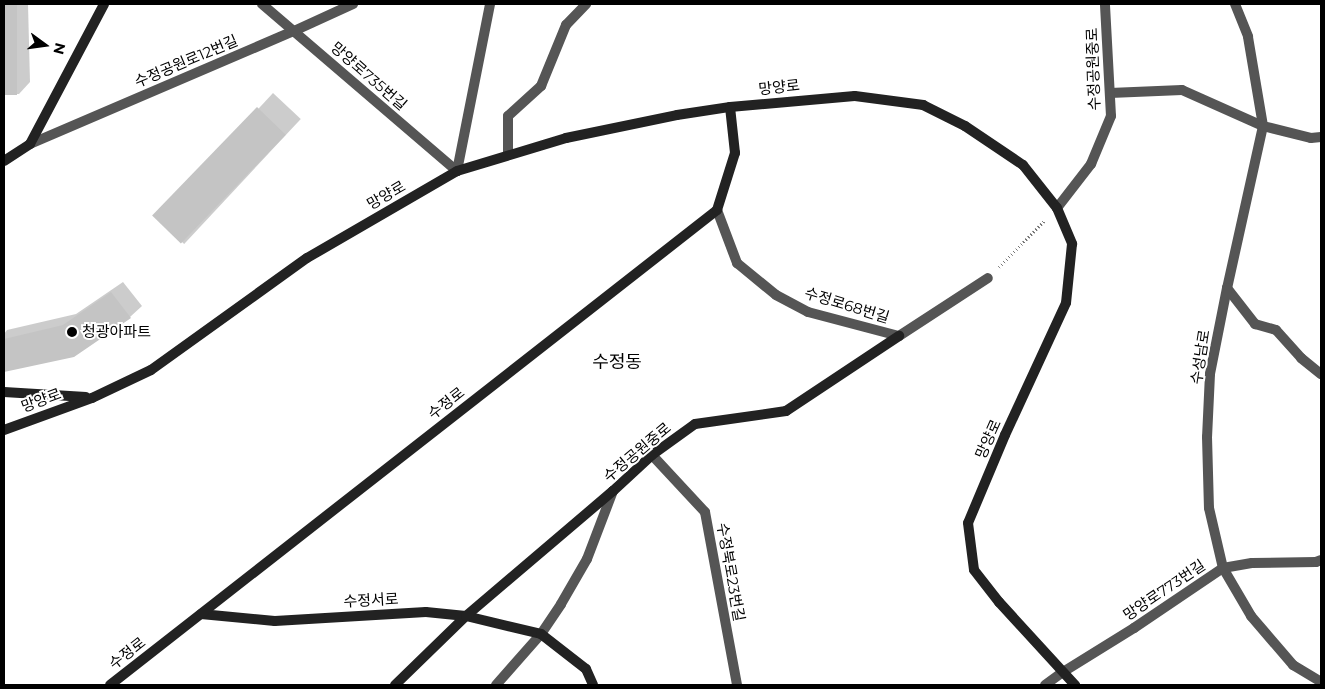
<!DOCTYPE html>
<html>
<head>
<meta charset="utf-8">
<style>
	body { margin:0 }
	#map { position:relative; width:1325px; height:689px; overflow:hidden; background:#fff; font-family:Montserrat,"Noto Sans KR",sans-serif }
	div>[style] { position:absolute }
	.shadow>* { inset:0; background:#0003; transform-origin:0 0 }
	.building>* { inset:0; background:#c4c4c4; transform-origin:0 0 }
	.path>* { height:3px; margin-top:-1.5px; transform-origin:0; background:repeating-linear-gradient(90deg,#777 0 1px,transparent 0 3.5px) }
	.lane>* { height:10px; margin:-5px; padding:0 5px; transform-origin:5px; border-radius:5px; background:#555 }
	.street>* { height:10px; margin:-5px; padding:0 5px; transform-origin:5px; border-radius:5px; background:#555 }
	.secondary>* { height:10px; margin:-5px; padding:0 5px; transform-origin:5px; border-radius:5px; background:#222 }
	.dots>* { width:14px; height:14px; translate:-50% -50%; box-sizing:border-box; border:2px solid #fff; border-radius:50% }
	span { translate:-50% -50%; white-space:nowrap; text-align:center; line-height:1.15; -webkit-text-stroke:4px #fff; paint-order:stroke }
	.street-label { font-size:15px; color:#000 }
	.poi-label { font-size:15px; color:#000 }
	.left { translate:0 -50%; text-align:left }
	.quarter-label { font-size:18px; color:#000 }
	.frame { position:absolute; inset:0; border:5px solid #000; pointer-events:none }
	.north { position:absolute; left:20px; top:20px; width:50px; height:50px; -webkit-text-stroke:4px #fff; paint-order:stroke; rotate:104deg; font-size:14px; font-weight:700; line-height:20px; text-align:center; color:#000 }
	.north::after { content:''; display:block; margin:auto; width:18px; height:22px; background:#000; clip-path:polygon(50% 0,100% 100%,50% 72%,0 100%) }
</style>
</head>
<body>
<div id="map">
	<div class="shadow">
		<div style="clip-path:polygon(4px 4px,28px 4px,30px 82px,19px 94px,4px 94px)"></div>
		<div style="left:273px;top:93px;width:38px;height:171px;rotate:43deg"></div>
		<div style="clip-path:polygon(123px 282px,142px 306px,130px 317px,74px 355px,5px 371px,4px 334px,7px 330px,76px 314px)"></div>
	</div>
	<div class="building">
		<div style="left:4px;top:4px;width:13px;height:91px"></div>
		<div style="left:257px;top:107px;width:40px;height:151px;rotate:44deg"></div>
		<div style="clip-path:polygon(111px 292px,131px 318px,74px 357px,4px 372px,4px 339px,63px 325px)"></div>
	</div>
	<div class="path">
		<div style="left:999px;top:267px;width:66px;rotate:-45.6deg"></div>
	</div>
	<div class="lane">
		<div style="left:508px;top:155px;width:39px;rotate:-90deg"></div>
		<div style="left:508px;top:116px;width:45px;rotate:-42.3deg"></div>
		<div style="left:541px;top:86px;width:66px;rotate:-67.7deg"></div>
		<div style="left:566px;top:25px;width:29px;rotate:-46deg"></div>
		<div style="left:1227px;top:288px;width:46px;rotate:52.1deg"></div>
		<div style="left:1255px;top:324px;width:22px;rotate:16deg"></div>
		<div style="left:1276px;top:330px;width:38px;rotate:48deg"></div>
		<div style="left:1301px;top:358px;width:26px;rotate:39deg"></div>
		<div style="left:496px;top:685px;width:68px;rotate:-48.6deg"></div>
		<div style="left:541px;top:634px;width:36px;rotate:-56deg"></div>
		<div style="left:561px;top:604px;width:52px;rotate:-60deg"></div>
		<div style="left:587px;top:559px;width:73px;rotate:-69.1deg"></div>
		<div style="left:1045px;top:685px;width:22px;rotate:-36deg"></div>
	</div>
	<div class="street">
		<div style="left:262px;top:4px;width:257px;rotate:40.6deg"></div>
		<div style="left:457px;top:171px;width:170px;rotate:-78.8deg"></div>
		<div style="left:1235px;top:4px;width:35px;rotate:68deg"></div>
		<div style="left:1248px;top:37px;width:90px;rotate:80.4deg"></div>
		<div style="left:1263px;top:126px;width:166px;rotate:102.5deg"></div>
		<div style="left:1227px;top:288px;width:88px;rotate:101.2deg"></div>
		<div style="left:1210px;top:374px;width:63px;rotate:92.7deg"></div>
		<div style="left:1207px;top:437px;width:71px;rotate:88.4deg"></div>
		<div style="left:1209px;top:508px;width:62px;rotate:76.9deg"></div>
		<div style="left:1223px;top:568px;width:56px;rotate:59.7deg"></div>
		<div style="left:1251px;top:616px;width:65px;rotate:49.4deg"></div>
		<div style="left:1293px;top:665px;width:33px;rotate:31deg"></div>
		<div style="left:1110px;top:93px;width:72px;rotate:-2.4deg"></div>
		<div style="left:1182px;top:90px;width:89px;rotate:24deg"></div>
		<div style="left:1263px;top:126px;width:49px;rotate:14deg"></div>
		<div style="left:1311px;top:138px;width:10px;rotate:-6deg"></div>
		<div style="left:30px;top:144px;width:287px;rotate:-23.2deg"></div>
		<div style="left:294px;top:31px;width:65px;rotate:-24.6deg"></div>
		<div style="left:1057px;top:208px;width:56px;rotate:-52.3deg"></div>
		<div style="left:1091px;top:164px;width:52px;rotate:-67.4deg"></div>
		<div style="left:1111px;top:116px;width:112px;rotate:-93.1deg"></div>
		<div style="left:717px;top:210px;width:57px;rotate:69.3deg"></div>
		<div style="left:737px;top:263px;width:50px;rotate:39.4deg"></div>
		<div style="left:776px;top:295px;width:36px;rotate:28deg"></div>
		<div style="left:808px;top:312px;width:94px;rotate:14.8deg"></div>
		<div style="left:899px;top:336px;width:106px;rotate:-33.1deg"></div>
		<div style="left:652px;top:455px;width:78px;rotate:47.1deg"></div>
		<div style="left:705px;top:512px;width:176px;rotate:79.5deg"></div>
		<div style="left:1063px;top:672px;width:84px;rotate:-31.8deg"></div>
		<div style="left:1134px;top:628px;width:107px;rotate:-34deg"></div>
		<div style="left:1223px;top:568px;width:29px;rotate:-10deg"></div>
		<div style="left:1252px;top:563px;width:64px;rotate:-0.9deg"></div>
		<div style="left:1316px;top:562px;width:5px;rotate:-22deg"></div>
	</div>
	<div class="secondary">
		<div style="left:4px;top:161px;width:31px;rotate:-33deg"></div>
		<div style="left:30px;top:144px;width:158px;rotate:-62.1deg"></div>
		<div style="left:4px;top:392px;width:82px;rotate:3.5deg"></div>
		<div style="left:4px;top:430px;width:94px;rotate:-20deg"></div>
		<div style="left:92px;top:398px;width:65px;rotate:-25.4deg"></div>
		<div style="left:151px;top:370px;width:192px;rotate:-35.7deg"></div>
		<div style="left:307px;top:258px;width:173px;rotate:-30.1deg"></div>
		<div style="left:457px;top:171px;width:114px;rotate:-16.8deg"></div>
		<div style="left:566px;top:138px;width:113px;rotate:-11.7deg"></div>
		<div style="left:677px;top:115px;width:54px;rotate:-8.6deg"></div>
		<div style="left:730px;top:107px;width:125px;rotate:-5deg"></div>
		<div style="left:855px;top:96px;width:69px;rotate:7.5deg"></div>
		<div style="left:923px;top:105px;width:47px;rotate:26.6deg"></div>
		<div style="left:965px;top:126px;width:70px;rotate:33.9deg"></div>
		<div style="left:1023px;top:165px;width:55px;rotate:51.7deg"></div>
		<div style="left:1057px;top:208px;width:39px;rotate:67deg"></div>
		<div style="left:1072px;top:244px;width:59px;rotate:95.8deg"></div>
		<div style="left:1066px;top:303px;width:145px;rotate:114.8deg"></div>
		<div style="left:1005px;top:435px;width:95px;rotate:112.8deg"></div>
		<div style="left:968px;top:523px;width:47px;rotate:82.7deg"></div>
		<div style="left:974px;top:570px;width:41px;rotate:52deg"></div>
		<div style="left:999px;top:602px;width:113px;rotate:47.5deg"></div>
		<div style="left:201px;top:614px;width:74px;rotate:5.4deg"></div>
		<div style="left:275px;top:621px;width:151px;rotate:-3.4deg"></div>
		<div style="left:426px;top:612px;width:40px;rotate:5.7deg"></div>
		<div style="left:466px;top:616px;width:77px;rotate:13.5deg"></div>
		<div style="left:541px;top:634px;width:57px;rotate:37.9deg"></div>
		<div style="left:586px;top:669px;width:17px;rotate:66deg"></div>
		<div style="left:110px;top:685px;width:771px;rotate:-38.04deg"></div>
		<div style="left:717px;top:210px;width:60px;rotate:-72.5deg"></div>
		<div style="left:735px;top:153px;width:46px;rotate:-96.2deg"></div>
		<div style="left:395px;top:685px;width:99px;rotate:-44.2deg"></div>
		<div style="left:466px;top:616px;width:193px;rotate:-40.4deg"></div>
		<div style="left:613px;top:491px;width:53px;rotate:-42.7deg"></div>
		<div style="left:652px;top:455px;width:53px;rotate:-35.8deg"></div>
		<div style="left:695px;top:424px;width:92px;rotate:-8.1deg"></div>
		<div style="left:786px;top:411px;width:136px;rotate:-33.6deg"></div>
	</div>
	<div class="dots">
		<div style="left:72px;top:332px;background:#000"></div>
	</div>
	<div class="street-label">
		<span style="left:186px;top:61px;rotate:-23deg">수정공원로12번길</span>
		<span style="left:1093px;top:69px;rotate:-92deg">수정공원중로</span>
		<span style="left:369px;top:76px;rotate:41deg">망양로735번길</span>
		<span style="left:779px;top:87px;rotate:-6deg">망양로</span>
		<span style="left:386px;top:195px;rotate:-30deg">망양로</span>
		<span style="left:847px;top:305px;rotate:17deg">수정로68번길</span>
		<span style="left:1200px;top:357px;rotate:-81deg">수성남로</span>
		<span style="left:41px;top:400px;rotate:-20deg">망양로</span>
		<span style="left:446px;top:403px;rotate:-38deg">수정로</span>
		<span style="left:988px;top:439px;rotate:-66deg">망양로</span>
		<span style="left:637px;top:452px;rotate:-40deg">수정공원중로</span>
		<span style="left:731px;top:572px;rotate:80deg">수정북로23번길</span>
		<span style="left:1164px;top:590px;rotate:-34deg">망양로773번길</span>
		<span style="left:371px;top:600px;rotate:-3deg">수정서로</span>
		<span style="left:127px;top:653px;rotate:-38deg">수정로</span>
	</div>
	<div class="poi-label">
		<span class="left" style="left:82px;top:332px">청광아파트</span>
	</div>
	<div class="quarter-label">
		<span style="left:617px;top:362px">수정동</span>
	</div>
	<div class="frame"></div>
	<div class="north">N</div>
</div>
</body>
</html>
